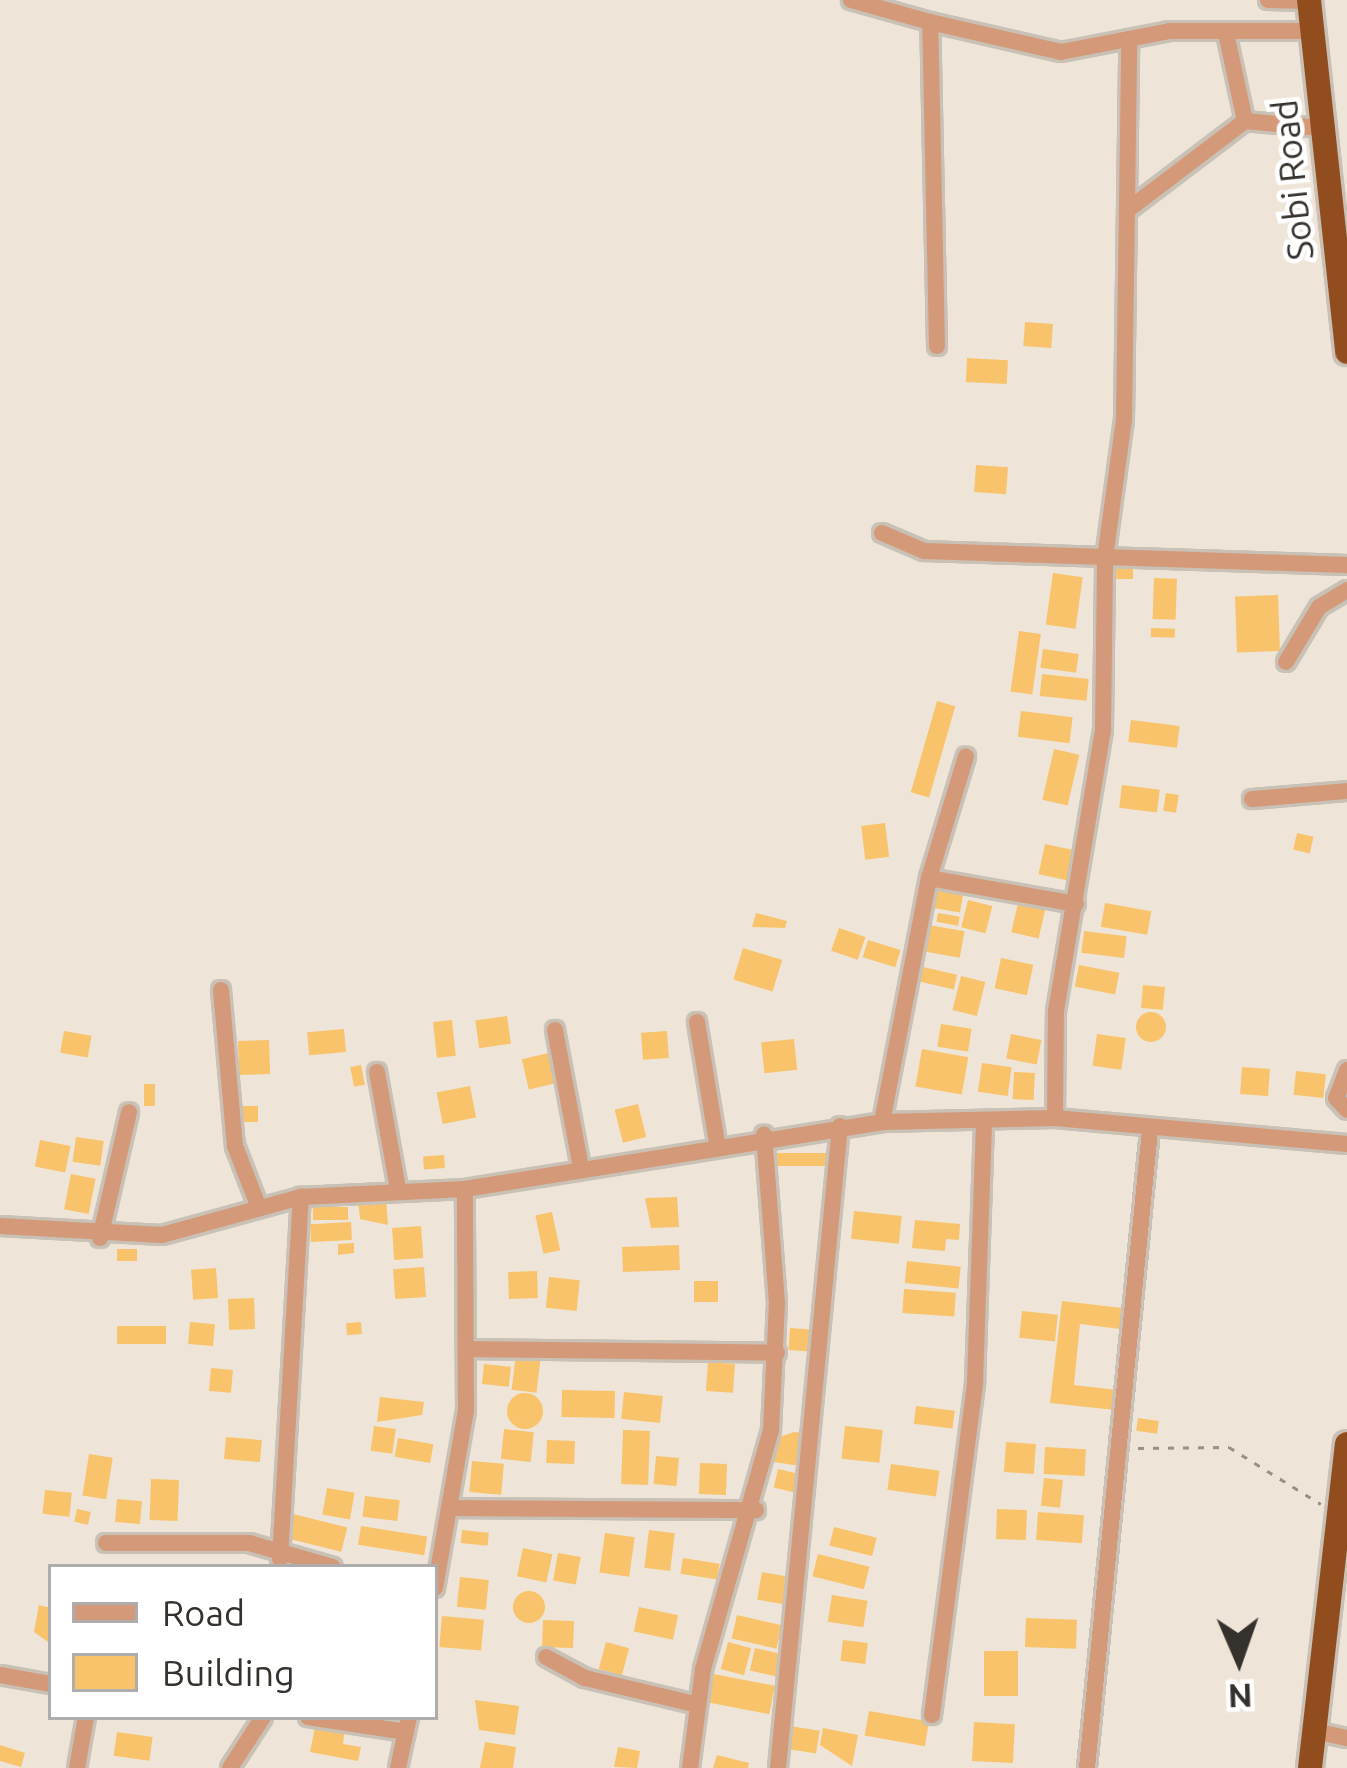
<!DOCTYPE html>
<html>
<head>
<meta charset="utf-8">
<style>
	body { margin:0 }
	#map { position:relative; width:1347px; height:1768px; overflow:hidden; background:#eee5d8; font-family:Ubuntu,sans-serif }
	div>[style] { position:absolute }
	.building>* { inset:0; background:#f8c36a; transform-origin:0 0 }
	.round { border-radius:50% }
	.path>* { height:3px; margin-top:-1.5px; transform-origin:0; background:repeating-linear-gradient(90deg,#979087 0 6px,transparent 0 15px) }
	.roads { filter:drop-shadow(3px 0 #c9c1b6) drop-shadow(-3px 0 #c9c1b6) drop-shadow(0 3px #c9c1b6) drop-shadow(0 -3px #c9c1b6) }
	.minor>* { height:16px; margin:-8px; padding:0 8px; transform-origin:8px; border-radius:8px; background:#d39979 }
	.highway>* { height:24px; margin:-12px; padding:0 12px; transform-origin:12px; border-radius:12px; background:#924d1f }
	span { translate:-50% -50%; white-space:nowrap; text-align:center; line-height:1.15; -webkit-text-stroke:9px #fff; paint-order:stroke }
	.street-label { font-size:36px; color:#35312c }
	.legend { position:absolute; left:48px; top:1564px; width:390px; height:156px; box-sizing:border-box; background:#fff; border:3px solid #aeadab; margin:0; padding:15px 21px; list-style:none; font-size:36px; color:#35312c }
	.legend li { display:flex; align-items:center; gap:24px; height:60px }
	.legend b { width:60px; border:3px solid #aeadab }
	.north { position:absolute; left:1179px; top:1600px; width:120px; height:120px; -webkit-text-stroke:9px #fff; paint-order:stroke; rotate:178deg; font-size:33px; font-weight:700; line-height:48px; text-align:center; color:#35312c }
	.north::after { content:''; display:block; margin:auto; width:42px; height:54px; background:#35312c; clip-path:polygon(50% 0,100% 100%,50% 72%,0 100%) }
</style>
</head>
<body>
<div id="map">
	<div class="building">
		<div style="left:1025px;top:322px;width:28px;height:24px;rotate:4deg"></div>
		<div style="left:967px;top:358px;width:41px;height:24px;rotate:3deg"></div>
		<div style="left:976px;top:465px;width:32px;height:27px;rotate:4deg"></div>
		<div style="left:1116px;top:564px;width:17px;height:15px"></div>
		<div style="left:1053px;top:573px;width:30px;height:52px;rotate:8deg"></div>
		<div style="left:1154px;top:578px;width:23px;height:41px;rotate:2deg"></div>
		<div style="left:1278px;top:595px;width:56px;height:43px;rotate:88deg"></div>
		<div style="left:1151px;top:628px;width:24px;height:9px;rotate:2deg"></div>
		<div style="left:1019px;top:631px;width:22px;height:61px;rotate:8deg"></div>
		<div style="left:1043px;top:649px;width:36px;height:19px;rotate:8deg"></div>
		<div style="left:1042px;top:674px;width:47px;height:22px;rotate:6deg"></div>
		<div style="left:937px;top:701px;width:19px;height:95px;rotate:16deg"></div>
		<div style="left:1021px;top:711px;width:52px;height:26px;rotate:7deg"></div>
		<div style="left:1131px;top:720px;width:49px;height:22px;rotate:7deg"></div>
		<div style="left:1054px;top:749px;width:26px;height:52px;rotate:13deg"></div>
		<div style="left:1122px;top:785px;width:38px;height:23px;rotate:7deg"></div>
		<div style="left:1166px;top:793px;width:13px;height:18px;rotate:9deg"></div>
		<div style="left:885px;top:823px;width:34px;height:24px;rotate:83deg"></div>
		<div style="left:1297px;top:833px;width:17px;height:17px;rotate:13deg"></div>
		<div style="left:1045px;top:844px;width:30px;height:31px;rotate:12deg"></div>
		<div style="left:936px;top:887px;width:28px;height:21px;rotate:10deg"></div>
		<div style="left:968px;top:900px;width:25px;height:28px;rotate:14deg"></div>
		<div style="left:1018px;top:903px;width:28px;height:30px;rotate:13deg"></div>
		<div style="left:1105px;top:903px;width:47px;height:24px;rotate:10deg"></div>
		<div style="clip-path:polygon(756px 913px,787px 921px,785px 928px,752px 927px)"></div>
		<div style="left:938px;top:913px;width:22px;height:9px;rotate:10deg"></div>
		<div style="left:929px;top:925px;width:36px;height:27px;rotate:10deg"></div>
		<div style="left:839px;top:928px;width:28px;height:24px;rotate:19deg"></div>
		<div style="left:1084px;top:931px;width:43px;height:22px;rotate:7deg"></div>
		<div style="left:868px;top:940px;width:34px;height:18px;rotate:17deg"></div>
		<div style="left:743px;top:948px;width:41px;height:33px;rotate:17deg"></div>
		<div style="left:1001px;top:958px;width:33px;height:31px;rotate:12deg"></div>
		<div style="left:1079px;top:965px;width:41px;height:22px;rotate:11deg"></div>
		<div style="left:923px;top:967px;width:35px;height:15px;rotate:13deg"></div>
		<div style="left:961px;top:976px;width:25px;height:35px;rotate:14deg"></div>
		<div style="left:1143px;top:985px;width:22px;height:23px;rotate:5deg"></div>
		<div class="round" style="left:1136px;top:1012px;width:30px;height:30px"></div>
		<div style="left:507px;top:1016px;width:28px;height:32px;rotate:82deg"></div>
		<div style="left:452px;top:1020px;width:36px;height:19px;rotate:84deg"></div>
		<div style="left:941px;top:1024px;width:31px;height:23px;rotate:9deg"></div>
		<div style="left:344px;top:1029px;width:23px;height:37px;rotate:85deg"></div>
		<div style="left:64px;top:1031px;width:28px;height:22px;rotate:10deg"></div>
		<div style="left:667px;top:1031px;width:27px;height:26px;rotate:86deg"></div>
		<div style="left:1011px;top:1034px;width:31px;height:25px;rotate:11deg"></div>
		<div style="left:1097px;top:1034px;width:29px;height:32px;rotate:8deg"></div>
		<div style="left:794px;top:1039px;width:31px;height:33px;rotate:84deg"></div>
		<div style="left:269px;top:1040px;width:34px;height:31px;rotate:88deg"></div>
		<div style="left:922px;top:1049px;width:47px;height:38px;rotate:10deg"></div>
		<div style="left:553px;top:1052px;width:31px;height:32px;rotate:77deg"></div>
		<div style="left:982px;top:1063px;width:30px;height:29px;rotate:8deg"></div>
		<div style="left:361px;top:1065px;width:20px;height:11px;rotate:79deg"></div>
		<div style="left:1242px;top:1067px;width:28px;height:27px;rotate:4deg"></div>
		<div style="left:1296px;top:1071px;width:30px;height:24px;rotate:6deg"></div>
		<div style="left:1014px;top:1072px;width:21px;height:27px;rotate:3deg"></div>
		<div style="left:144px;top:1084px;width:11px;height:22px"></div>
		<div style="left:470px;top:1086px;width:32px;height:34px;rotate:79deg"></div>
		<div style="left:638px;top:1104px;width:34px;height:24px;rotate:76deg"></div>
		<div style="left:241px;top:1106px;width:17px;height:16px"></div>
		<div style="left:76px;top:1137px;width:28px;height:25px;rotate:8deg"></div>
		<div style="left:40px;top:1140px;width:31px;height:27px;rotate:11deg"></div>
		<div style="left:776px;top:1153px;width:52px;height:13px"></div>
		<div style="left:444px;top:1155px;width:13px;height:21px;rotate:86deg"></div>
		<div style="left:71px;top:1174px;width:25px;height:36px;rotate:11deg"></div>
		<div style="clip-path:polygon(677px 1197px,679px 1227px,651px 1228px,645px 1198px)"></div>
		<div style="clip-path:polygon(386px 1198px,388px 1225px,360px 1219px,358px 1200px)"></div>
		<div style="left:348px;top:1207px;width:13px;height:35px;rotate:90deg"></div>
		<div style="left:854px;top:1211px;width:48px;height:28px;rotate:6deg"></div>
		<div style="left:552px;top:1212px;width:39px;height:17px;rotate:78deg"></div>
		<div style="clip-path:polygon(915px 1220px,960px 1224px,959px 1240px,946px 1239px,945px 1251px,912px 1248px)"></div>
		<div style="left:351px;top:1222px;width:18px;height:41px;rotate:87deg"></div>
		<div style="left:421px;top:1226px;width:32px;height:29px;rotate:86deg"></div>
		<div style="clip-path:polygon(354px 1243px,354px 1253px,338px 1255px,338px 1244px)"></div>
		<div style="left:679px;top:1245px;width:25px;height:57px;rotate:88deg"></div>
		<div style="left:137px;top:1249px;width:12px;height:20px;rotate:90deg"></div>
		<div style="left:907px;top:1261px;width:54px;height:22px;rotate:6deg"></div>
		<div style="left:424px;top:1267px;width:30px;height:31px;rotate:86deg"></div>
		<div style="left:216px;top:1268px;width:30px;height:25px;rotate:86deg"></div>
		<div style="left:537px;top:1271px;width:27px;height:29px;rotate:88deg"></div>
		<div style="left:549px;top:1277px;width:31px;height:31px;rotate:6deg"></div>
		<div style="left:694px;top:1281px;width:24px;height:21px"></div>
		<div style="left:904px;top:1289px;width:52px;height:24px;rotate:4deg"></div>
		<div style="left:254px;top:1298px;width:31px;height:26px;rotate:88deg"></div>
		<div style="clip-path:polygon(1062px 1301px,1122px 1308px,1120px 1329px,1080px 1324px,1074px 1385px,1117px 1390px,1115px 1410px,1050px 1403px)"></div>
		<div style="left:1022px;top:1311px;width:36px;height:27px;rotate:6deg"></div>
		<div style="left:190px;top:1322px;width:25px;height:22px;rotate:5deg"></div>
		<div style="left:361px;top:1322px;width:12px;height:15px;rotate:85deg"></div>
		<div style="left:117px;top:1326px;width:49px;height:18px"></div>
		<div style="left:790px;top:1328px;width:28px;height:22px;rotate:4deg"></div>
		<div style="left:516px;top:1354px;width:25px;height:36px;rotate:7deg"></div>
		<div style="left:708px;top:1362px;width:27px;height:29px;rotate:4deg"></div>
		<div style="left:484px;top:1364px;width:27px;height:20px;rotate:6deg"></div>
		<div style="left:211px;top:1368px;width:22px;height:23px;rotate:5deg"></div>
		<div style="left:562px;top:1390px;width:53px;height:27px;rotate:1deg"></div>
		<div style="left:624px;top:1392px;width:39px;height:27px;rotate:6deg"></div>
		<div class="round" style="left:507px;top:1393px;width:36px;height:36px"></div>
		<div style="clip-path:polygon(380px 1397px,424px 1402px,422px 1415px,377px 1422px)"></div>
		<div style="left:916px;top:1406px;width:39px;height:18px;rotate:7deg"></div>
		<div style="left:1138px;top:1418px;width:21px;height:13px;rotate:8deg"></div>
		<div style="left:374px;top:1426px;width:22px;height:25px;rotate:8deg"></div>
		<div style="left:845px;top:1426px;width:38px;height:33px;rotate:6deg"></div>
		<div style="left:504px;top:1429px;width:30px;height:30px;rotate:6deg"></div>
		<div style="left:623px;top:1430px;width:27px;height:54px;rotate:2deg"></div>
		<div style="clip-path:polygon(794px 1432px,805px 1433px,801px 1466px,774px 1462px,777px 1438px)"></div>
		<div style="left:226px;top:1437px;width:36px;height:22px;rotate:5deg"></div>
		<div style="left:398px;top:1438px;width:36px;height:19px;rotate:10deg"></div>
		<div style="left:547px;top:1440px;width:28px;height:23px;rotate:2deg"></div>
		<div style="left:1006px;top:1442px;width:30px;height:30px;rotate:4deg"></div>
		<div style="left:1045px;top:1447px;width:41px;height:27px;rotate:3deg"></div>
		<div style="left:89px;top:1454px;width:24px;height:42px;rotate:9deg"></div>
		<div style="left:656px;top:1456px;width:23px;height:28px;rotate:5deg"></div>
		<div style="left:472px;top:1461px;width:32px;height:31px;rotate:5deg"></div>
		<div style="left:700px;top:1463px;width:27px;height:31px;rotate:2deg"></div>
		<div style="left:891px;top:1464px;width:49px;height:26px;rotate:8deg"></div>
		<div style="left:778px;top:1469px;width:22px;height:19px;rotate:13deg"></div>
		<div style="left:1044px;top:1478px;width:19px;height:28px;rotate:6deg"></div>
		<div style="left:151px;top:1479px;width:28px;height:41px;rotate:2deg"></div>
		<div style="left:327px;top:1488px;width:28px;height:27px;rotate:10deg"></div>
		<div style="left:45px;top:1490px;width:27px;height:24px;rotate:6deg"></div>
		<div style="left:365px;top:1496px;width:35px;height:21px;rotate:7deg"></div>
		<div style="left:117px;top:1499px;width:25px;height:23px;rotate:5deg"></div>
		<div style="left:77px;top:1509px;width:14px;height:13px;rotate:12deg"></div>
		<div style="left:997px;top:1509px;width:30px;height:30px;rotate:2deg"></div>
		<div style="left:1038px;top:1512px;width:46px;height:28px;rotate:4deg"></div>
		<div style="left:293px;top:1514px;width:56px;height:25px;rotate:14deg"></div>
		<div style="left:361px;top:1526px;width:67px;height:19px;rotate:9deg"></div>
		<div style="left:834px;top:1527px;width:44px;height:19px;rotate:14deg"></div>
		<div style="left:462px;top:1530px;width:27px;height:13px;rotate:6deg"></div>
		<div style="left:649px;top:1530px;width:26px;height:38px;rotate:7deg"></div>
		<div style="left:605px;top:1533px;width:30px;height:40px;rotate:8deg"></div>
		<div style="left:523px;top:1548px;width:30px;height:29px;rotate:12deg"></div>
		<div style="left:558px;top:1553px;width:23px;height:28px;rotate:10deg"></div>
		<div style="left:818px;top:1554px;width:53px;height:23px;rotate:14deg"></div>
		<div style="left:683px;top:1558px;width:37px;height:16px;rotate:9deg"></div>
		<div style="left:762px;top:1572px;width:27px;height:28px;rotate:10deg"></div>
		<div style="left:460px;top:1577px;width:29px;height:30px;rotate:6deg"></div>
		<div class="round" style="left:513px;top:1591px;width:32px;height:32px"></div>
		<div style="left:832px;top:1595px;width:36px;height:27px;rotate:9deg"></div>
		<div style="clip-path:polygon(39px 1605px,51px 1608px,51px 1644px,34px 1632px)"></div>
		<div style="left:639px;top:1607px;width:40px;height:25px;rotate:12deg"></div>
		<div style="left:737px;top:1615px;width:46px;height:24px;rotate:13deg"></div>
		<div style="left:442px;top:1616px;width:42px;height:31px;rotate:5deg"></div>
		<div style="left:1026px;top:1618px;width:51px;height:29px;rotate:2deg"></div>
		<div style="left:543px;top:1620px;width:31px;height:27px;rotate:2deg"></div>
		<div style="left:843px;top:1640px;width:25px;height:21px;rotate:7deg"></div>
		<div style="left:606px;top:1642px;width:24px;height:28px;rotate:15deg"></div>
		<div style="left:728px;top:1642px;width:24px;height:28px;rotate:15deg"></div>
		<div style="left:755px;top:1648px;width:32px;height:23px;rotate:13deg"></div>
		<div style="left:984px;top:1651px;width:34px;height:45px"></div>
		<div style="left:714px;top:1674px;width:62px;height:29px;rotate:11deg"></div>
		<div style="clip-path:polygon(475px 1700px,519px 1706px,515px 1735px,479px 1730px)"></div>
		<div style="left:869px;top:1711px;width:61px;height:25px;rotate:10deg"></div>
		<div style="clip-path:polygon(316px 1722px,345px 1727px,343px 1744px,361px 1747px,358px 1761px,310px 1752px)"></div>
		<div style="left:974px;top:1722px;width:41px;height:39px;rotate:3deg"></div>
		<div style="left:790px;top:1726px;width:30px;height:23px;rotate:9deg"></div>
		<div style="clip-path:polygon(823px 1728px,858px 1735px,852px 1766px,820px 1745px)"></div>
		<div style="left:117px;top:1732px;width:36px;height:24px;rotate:8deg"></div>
		<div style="clip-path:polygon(485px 1742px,516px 1747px,513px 1768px,480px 1768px)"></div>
		<div style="clip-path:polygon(0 1745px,25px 1753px,21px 1767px,0 1761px)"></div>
		<div style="clip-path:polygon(618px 1747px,640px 1751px,637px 1768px,614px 1767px)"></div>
		<div style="clip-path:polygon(717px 1755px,749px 1763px,748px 1768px,713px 1768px)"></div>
	</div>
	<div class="path">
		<div style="left:1138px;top:1448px;width:91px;rotate:-0.6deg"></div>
		<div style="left:1229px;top:1447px;width:108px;rotate:31.8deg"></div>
	</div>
	<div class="roads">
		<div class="minor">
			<div style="left:851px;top:0;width:82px;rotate:15.6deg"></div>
			<div style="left:1268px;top:0;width:41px;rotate:1.4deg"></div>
			<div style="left:1226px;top:33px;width:90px;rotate:77.8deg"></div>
			<div style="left:1245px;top:121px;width:76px;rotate:5.3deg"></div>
			<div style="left:1129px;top:209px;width:146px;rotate:-37.2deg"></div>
			<div style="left:937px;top:346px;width:324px;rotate:-91.2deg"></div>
			<div style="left:930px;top:22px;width:134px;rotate:12.9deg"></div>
			<div style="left:1061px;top:52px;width:111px;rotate:-10.9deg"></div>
			<div style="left:1170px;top:31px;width:142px"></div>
			<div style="left:882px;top:533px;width:46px;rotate:23.2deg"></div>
			<div style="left:924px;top:551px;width:423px;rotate:1.9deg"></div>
			<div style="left:1286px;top:662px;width:64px;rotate:-59deg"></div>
			<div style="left:1319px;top:607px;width:33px;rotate:-31deg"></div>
			<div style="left:1252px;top:799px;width:95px;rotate:-4.8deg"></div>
			<div style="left:929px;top:878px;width:149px;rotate:10deg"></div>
			<div style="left:221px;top:990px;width:157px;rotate:84.9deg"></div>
			<div style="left:235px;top:1146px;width:66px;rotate:68.8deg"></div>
			<div style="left:697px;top:1022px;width:123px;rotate:80.6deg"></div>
			<div style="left:555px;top:1030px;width:139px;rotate:79.3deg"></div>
			<div style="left:1347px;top:1070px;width:30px;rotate:111deg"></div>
			<div style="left:1336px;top:1098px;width:16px;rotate:47deg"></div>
			<div style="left:377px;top:1072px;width:119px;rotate:79.8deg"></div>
			<div style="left:1055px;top:1118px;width:107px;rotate:-89.5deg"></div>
			<div style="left:1056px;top:1011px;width:286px;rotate:-80.5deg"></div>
			<div style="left:1103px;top:729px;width:171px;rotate:-89.3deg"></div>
			<div style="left:1105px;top:558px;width:140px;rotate:-82.2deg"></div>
			<div style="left:1124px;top:419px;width:380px;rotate:-89.2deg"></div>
			<div style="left:882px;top:1122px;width:248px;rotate:-79.1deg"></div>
			<div style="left:929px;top:878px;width:127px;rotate:-73.1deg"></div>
			<div style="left:0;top:1226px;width:162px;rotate:3.2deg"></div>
			<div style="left:162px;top:1235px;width:144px;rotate:-15.3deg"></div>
			<div style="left:301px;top:1197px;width:164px;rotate:-2.8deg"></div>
			<div style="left:465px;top:1189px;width:422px;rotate:-9.1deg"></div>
			<div style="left:882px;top:1122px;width:173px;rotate:-1.3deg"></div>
			<div style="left:1055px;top:1118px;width:293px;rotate:5.1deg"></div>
			<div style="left:100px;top:1238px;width:129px;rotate:-77deg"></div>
			<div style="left:470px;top:1349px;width:307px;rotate:0.7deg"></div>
			<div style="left:450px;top:1508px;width:306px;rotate:0.4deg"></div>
			<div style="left:106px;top:1543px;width:143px"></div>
			<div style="left:249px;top:1543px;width:87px;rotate:15.9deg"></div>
			<div style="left:280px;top:1559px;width:363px;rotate:-86.7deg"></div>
			<div style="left:435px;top:1588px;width:180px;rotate:-80.1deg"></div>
			<div style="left:466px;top:1411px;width:222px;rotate:-90.3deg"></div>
			<div style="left:546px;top:1657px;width:44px;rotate:28.3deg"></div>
			<div style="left:585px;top:1678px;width:116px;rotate:13.4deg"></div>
			<div style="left:0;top:1675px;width:52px;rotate:10deg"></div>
			<div style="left:932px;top:1715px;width:336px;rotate:-82.6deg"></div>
			<div style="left:975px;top:1382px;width:260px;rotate:-88deg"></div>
			<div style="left:308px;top:1717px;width:99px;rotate:8.7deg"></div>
			<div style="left:1314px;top:1731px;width:34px;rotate:12deg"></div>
			<div style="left:77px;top:1768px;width:52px;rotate:-80deg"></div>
			<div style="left:230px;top:1768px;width:61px;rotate:-57.1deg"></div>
			<div style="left:398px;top:1768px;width:52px;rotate:-77.8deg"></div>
			<div style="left:690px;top:1768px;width:100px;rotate:-82.5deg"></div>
			<div style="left:703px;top:1669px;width:248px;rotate:-74.1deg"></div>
			<div style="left:771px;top:1430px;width:127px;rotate:-87.3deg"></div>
			<div style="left:777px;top:1303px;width:169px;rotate:-94.4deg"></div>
			<div style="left:778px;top:1768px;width:645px;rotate:-84.48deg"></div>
			<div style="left:1087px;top:1768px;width:641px;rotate:-84.36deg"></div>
		</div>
		<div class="highway">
			<div style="left:1309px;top:0;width:354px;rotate:83.8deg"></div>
			<div style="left:1310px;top:1768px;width:326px;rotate:-83.5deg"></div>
		</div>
	</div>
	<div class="street-label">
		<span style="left:1292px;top:180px;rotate:-96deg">Sobi Road</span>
	</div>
	<ul class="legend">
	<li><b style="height:15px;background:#d39979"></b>Road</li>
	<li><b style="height:33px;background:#f8c36a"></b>Building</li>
	</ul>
	<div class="north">N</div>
</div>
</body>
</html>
